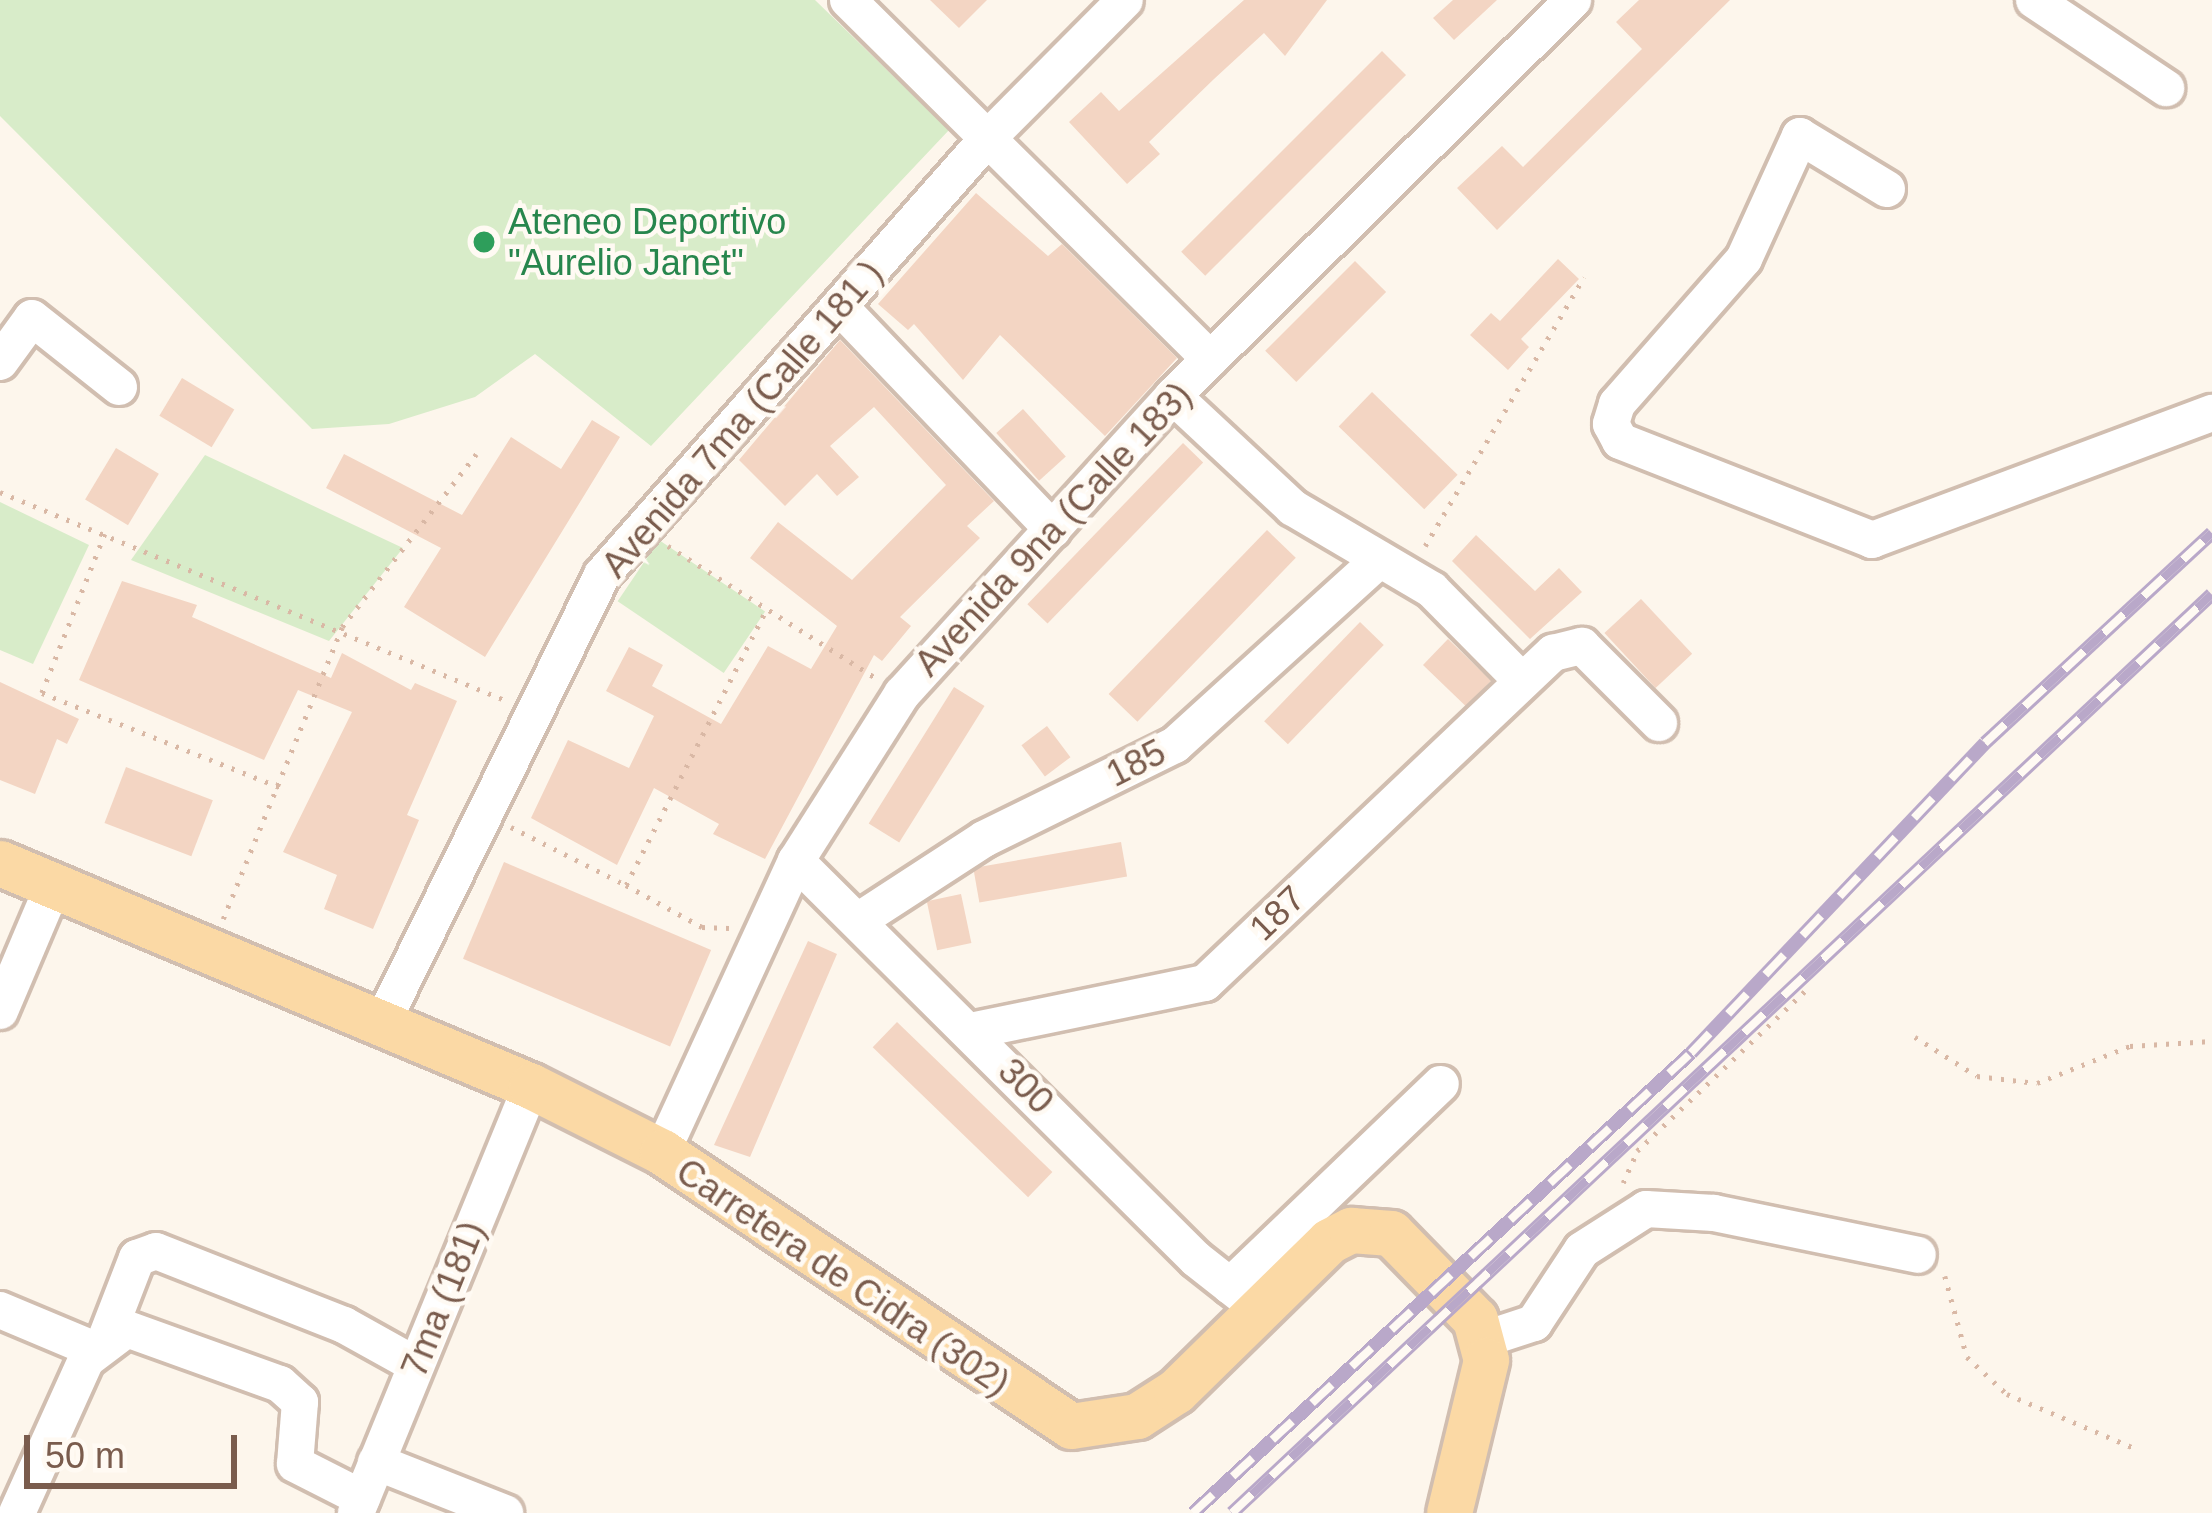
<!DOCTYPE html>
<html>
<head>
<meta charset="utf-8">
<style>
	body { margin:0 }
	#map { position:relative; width:2212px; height:1513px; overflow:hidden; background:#fdf6ec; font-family:Helvetica,sans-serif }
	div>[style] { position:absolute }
	.green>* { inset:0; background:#d8ecc9; transform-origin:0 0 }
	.building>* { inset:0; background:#f3d5c3; transform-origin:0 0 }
	.path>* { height:4.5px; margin-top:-2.25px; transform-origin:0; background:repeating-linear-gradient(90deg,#d9b8a5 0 3px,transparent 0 12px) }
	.roads { filter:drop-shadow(3px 0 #d1beb0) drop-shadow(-3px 0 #d1beb0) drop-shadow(0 3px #d1beb0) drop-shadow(0 -3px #d1beb0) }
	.minor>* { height:36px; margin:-18px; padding:0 18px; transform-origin:18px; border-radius:18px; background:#fff }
	.major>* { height:45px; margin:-22.5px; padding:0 22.5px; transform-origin:22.5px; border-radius:22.5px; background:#fbd9a5 }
	.rail>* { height:14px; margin-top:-7px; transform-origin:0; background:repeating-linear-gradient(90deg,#fffaf3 0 27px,#b9a8c9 0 54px); box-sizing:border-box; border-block:3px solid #b9a8c9 }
	.dots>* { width:33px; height:33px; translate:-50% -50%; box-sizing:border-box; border:6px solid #fffaf3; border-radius:50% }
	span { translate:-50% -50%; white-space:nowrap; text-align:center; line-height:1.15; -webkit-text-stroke:9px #fffaf3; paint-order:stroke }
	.leisure-label { font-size:36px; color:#27864d }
	.left { translate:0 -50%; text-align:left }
	.street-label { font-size:36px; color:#7a5c4d }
	.scale { position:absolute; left:24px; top:1435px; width:213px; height:54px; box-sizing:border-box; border:6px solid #7a5c4d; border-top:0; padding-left:15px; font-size:36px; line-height:42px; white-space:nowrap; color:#7a5c4d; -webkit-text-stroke:9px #fffaf3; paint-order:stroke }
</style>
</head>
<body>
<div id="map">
	<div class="green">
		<div style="clip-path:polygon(0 0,815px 0,949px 130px,651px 446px,535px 354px,475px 397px,389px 424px,312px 429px,0 116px)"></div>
		<div style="clip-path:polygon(205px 455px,403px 548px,329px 641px,131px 560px)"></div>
		<div style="clip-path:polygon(0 502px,89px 545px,33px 664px,0 650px)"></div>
		<div style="left:659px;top:540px;width:128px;height:74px;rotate:34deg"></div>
	</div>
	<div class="building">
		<div style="clip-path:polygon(930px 0,987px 0,959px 28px)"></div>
		<div style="clip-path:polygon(1244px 0,1327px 0,1285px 56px,1264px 33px,1214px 79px,1149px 142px,1160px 154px,1127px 184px,1069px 122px,1101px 92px,1119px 111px)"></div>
		<div style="clip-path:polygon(1453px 0,1497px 0,1454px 40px,1433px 18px)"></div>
		<div style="clip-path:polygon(1639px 0,1730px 0,1497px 230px,1457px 188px,1502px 146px,1523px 167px,1642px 49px,1616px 22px)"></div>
		<div style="left:1382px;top:51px;width:34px;height:284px;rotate:45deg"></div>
		<div style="clip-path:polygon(976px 193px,1048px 256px,1062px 244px,1177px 358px,1105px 436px,1000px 335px,963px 380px,914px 324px,908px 330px,878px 304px)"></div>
		<div style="clip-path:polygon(1558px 259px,1579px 279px,1521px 339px,1529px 347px,1508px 370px,1470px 335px,1491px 313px,1500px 321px)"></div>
		<div style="left:1355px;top:261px;width:44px;height:127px;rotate:45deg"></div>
		<div style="clip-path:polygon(840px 340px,994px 501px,967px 526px,980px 538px,900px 617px,911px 626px,882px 661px,874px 655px,765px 859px,713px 834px,719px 824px,654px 788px,617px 865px,531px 818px,568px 740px,629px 768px,654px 716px,606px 691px,629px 647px,663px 665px,652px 686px,721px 724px,768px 646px,811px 669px,837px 626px,750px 558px,778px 522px,852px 580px,946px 485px,874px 407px,830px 446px,859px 477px,837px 496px,817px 474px,785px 506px,739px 460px)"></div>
		<div style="left:182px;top:378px;width:61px;height:44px;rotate:31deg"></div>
		<div style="left:1372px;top:392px;width:119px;height:48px;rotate:44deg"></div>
		<div style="left:1023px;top:409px;width:64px;height:36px;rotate:48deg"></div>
		<div style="clip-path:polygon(592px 420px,620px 437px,485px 657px,404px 607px,441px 548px,326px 488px,344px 454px,462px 515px,511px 437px,561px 469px)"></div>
		<div style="left:1183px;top:443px;width:28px;height:224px;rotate:44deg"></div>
		<div style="left:116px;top:448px;width:50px;height:60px;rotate:31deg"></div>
		<div style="left:1267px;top:530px;width:40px;height:228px;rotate:44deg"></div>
		<div style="clip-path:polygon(1476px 535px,1535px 591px,1559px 568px,1582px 592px,1530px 639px,1452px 561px)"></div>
		<div style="clip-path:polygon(122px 581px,197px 605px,192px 617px,331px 678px,342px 653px,411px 690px,415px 683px,457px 701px,407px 815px,419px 820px,373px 929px,324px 909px,337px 875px,283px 852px,352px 712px,298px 690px,264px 760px,79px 680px)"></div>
		<div style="left:1641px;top:599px;width:75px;height:50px;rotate:47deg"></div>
		<div style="left:1360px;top:622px;width:33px;height:138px;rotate:44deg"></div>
		<div style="left:1448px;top:639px;width:60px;height:36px;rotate:44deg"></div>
		<div style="clip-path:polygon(0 682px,79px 719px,67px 744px,57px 739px,35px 794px,0 780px)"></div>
		<div style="left:954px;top:687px;width:36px;height:161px;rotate:32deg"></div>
		<div style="left:1047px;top:726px;width:39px;height:32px;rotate:53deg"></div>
		<div style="left:126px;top:767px;width:93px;height:60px;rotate:21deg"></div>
		<div style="left:1121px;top:842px;width:35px;height:150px;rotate:80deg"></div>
		<div style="left:504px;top:862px;width:225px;height:105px;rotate:23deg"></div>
		<div style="left:961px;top:894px;width:50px;height:35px;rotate:78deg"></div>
		<div style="clip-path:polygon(808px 941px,837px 954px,750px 1157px,714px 1145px)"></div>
		<div style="left:897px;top:1022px;width:216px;height:35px;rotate:44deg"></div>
	</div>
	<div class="path">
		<div style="left:0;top:492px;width:546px;rotate:22.39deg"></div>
		<div style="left:105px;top:534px;width:171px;rotate:111.6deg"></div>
		<div style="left:42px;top:693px;width:256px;rotate:21.6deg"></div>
		<div style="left:668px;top:546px;width:246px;rotate:32.4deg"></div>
		<div style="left:1425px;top:546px;width:312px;rotate:-59.4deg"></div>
		<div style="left:511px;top:827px;width:129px;rotate:26.8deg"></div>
		<div style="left:626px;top:885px;width:306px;rotate:-63deg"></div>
		<div style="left:626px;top:885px;width:87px;rotate:28.9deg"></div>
		<div style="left:702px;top:927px;width:27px;rotate:2deg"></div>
		<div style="left:223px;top:919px;width:315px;rotate:-67.8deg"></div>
		<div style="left:342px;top:627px;width:219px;rotate:-52.2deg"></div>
		<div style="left:1915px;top:1037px;width:73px;rotate:32.2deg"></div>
		<div style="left:1977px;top:1076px;width:60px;rotate:6.7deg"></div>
		<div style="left:2037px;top:1083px;width:100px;rotate:-21.7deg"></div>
		<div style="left:2130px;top:1046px;width:82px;rotate:-3.5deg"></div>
		<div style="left:1623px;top:1183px;width:35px;rotate:-66deg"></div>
		<div style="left:1637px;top:1151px;width:236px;rotate:-43.6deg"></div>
		<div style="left:1945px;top:1276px;width:84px;rotate:74.8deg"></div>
		<div style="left:1967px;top:1357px;width:54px;rotate:42.8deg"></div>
		<div style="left:2007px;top:1394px;width:143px;rotate:23deg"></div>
	</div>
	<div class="roads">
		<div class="minor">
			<div style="left:848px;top:0;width:510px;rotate:44.76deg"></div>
			<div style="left:2034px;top:0;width:159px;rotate:33.7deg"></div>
			<div style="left:1887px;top:189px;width:102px;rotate:-148.7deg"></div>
			<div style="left:1800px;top:136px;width:135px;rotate:114.5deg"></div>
			<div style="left:1744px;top:259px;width:193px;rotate:131.2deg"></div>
			<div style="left:1617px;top:404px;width:21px;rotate:107deg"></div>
			<div style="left:1611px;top:424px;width:19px;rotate:62deg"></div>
			<div style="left:1620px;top:441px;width:271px;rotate:21.4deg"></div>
			<div style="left:1872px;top:540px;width:363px;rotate:-20.5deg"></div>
			<div style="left:840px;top:307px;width:308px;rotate:46.3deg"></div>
			<div style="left:0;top:362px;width:54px;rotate:-54deg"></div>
			<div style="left:32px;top:318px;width:111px;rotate:38.4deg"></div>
			<div style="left:1173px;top:396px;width:164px;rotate:43deg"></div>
			<div style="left:1293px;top:508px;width:161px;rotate:30.5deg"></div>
			<div style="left:1432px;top:590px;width:127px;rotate:45.3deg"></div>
			<div style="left:796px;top:861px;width:564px;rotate:44.86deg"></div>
			<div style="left:1196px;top:1259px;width:78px;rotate:38.2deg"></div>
			<div style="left:861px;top:919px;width:147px;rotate:-33deg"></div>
			<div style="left:984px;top:839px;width:213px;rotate:-26.2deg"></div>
			<div style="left:1175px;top:745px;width:274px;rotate:-42.2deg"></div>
			<div style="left:0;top:1011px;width:136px;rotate:-67deg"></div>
			<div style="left:381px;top:1025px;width:501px;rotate:-63.84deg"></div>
			<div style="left:602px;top:575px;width:583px;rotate:-48.55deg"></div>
			<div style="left:988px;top:138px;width:194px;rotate:-45.2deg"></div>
			<div style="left:971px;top:1031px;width:239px;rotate:-11.6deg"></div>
			<div style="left:1205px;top:983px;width:480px;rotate:-43.5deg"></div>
			<div style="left:1553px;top:653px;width:30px;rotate:-14deg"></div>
			<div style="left:1582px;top:646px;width:109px;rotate:45deg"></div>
			<div style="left:662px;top:1152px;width:320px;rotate:-65.3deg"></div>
			<div style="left:796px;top:861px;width:198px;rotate:-57.6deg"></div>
			<div style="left:902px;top:694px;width:403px;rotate:-47.7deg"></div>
			<div style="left:1173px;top:396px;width:563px;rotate:-44.71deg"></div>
			<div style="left:1230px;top:1286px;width:292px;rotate:-43.8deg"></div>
			<div style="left:0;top:1310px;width:103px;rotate:22.8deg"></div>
			<div style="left:106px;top:1338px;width:86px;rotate:-68.8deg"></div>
			<div style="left:137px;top:1258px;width:20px;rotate:-20deg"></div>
			<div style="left:156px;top:1251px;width:202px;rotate:21.5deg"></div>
			<div style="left:344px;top:1325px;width:82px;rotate:29.1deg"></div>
			<div style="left:1482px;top:1340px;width:55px;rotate:-18.1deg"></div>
			<div style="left:1534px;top:1323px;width:87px;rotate:-56.7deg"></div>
			<div style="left:1582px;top:1250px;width:76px;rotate:-32.6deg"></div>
			<div style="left:1646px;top:1209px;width:68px;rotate:3.4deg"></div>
			<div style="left:1714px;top:1213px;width:208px;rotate:11.6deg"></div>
			<div style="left:376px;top:1462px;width:139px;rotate:21.6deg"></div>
			<div style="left:17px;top:1513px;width:168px;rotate:-65.7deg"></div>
			<div style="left:86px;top:1360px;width:51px;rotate:-37.1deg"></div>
			<div style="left:127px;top:1329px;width:163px;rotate:19.8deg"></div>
			<div style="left:280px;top:1384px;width:27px;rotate:42deg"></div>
			<div style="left:300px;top:1402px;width:62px;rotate:94.6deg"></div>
			<div style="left:295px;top:1464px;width:75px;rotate:26.9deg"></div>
			<div style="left:356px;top:1513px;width:461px;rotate:-67.7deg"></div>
		</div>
		<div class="major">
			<div style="left:0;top:863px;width:576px;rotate:22.78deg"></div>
			<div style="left:531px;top:1086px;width:147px;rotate:26.7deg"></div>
			<div style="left:662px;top:1152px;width:492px;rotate:33.8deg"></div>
			<div style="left:1071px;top:1426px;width:67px;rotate:-8.6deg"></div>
			<div style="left:1137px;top:1416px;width:46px;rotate:-32.7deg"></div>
			<div style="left:1176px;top:1391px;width:214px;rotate:-44.4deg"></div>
			<div style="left:1329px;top:1241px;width:25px;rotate:-27deg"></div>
			<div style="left:1351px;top:1230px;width:40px;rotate:4.3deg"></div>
			<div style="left:1391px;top:1233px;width:120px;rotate:45.7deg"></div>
			<div style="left:1475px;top:1319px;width:42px;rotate:75deg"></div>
			<div style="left:1486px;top:1360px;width:157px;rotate:103.6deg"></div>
		</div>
	</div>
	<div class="rail">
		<div style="left:1193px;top:1513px;width:678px;rotate:-42.73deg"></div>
		<div style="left:1691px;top:1053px;width:427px;rotate:-46.5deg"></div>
		<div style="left:1985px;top:743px;width:309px;rotate:-42.8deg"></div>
		<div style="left:1232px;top:1513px;width:1343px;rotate:-43.16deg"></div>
	</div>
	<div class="dots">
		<div style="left:484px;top:242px;background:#2e9e5b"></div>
	</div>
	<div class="leisure-label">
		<span class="left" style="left:508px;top:242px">Ateneo Deportivo<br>"Aurelio Janet"</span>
	</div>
	<div class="street-label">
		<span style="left:742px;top:419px;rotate:-49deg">Avenida 7ma (Calle 181 )</span>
		<span style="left:1053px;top:529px;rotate:-47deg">Avenida 9na (Calle 183)</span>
		<span style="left:1136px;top:763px;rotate:-27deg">185</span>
		<span style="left:1277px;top:913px;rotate:-44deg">187</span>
		<span style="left:1026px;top:1086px;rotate:45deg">300</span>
		<span style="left:843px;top:1277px;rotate:34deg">Carretera de Cidra (302)</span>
		<span style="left:443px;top:1299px;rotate:-68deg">7ma (181)</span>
	</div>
	<div class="scale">50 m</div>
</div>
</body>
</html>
